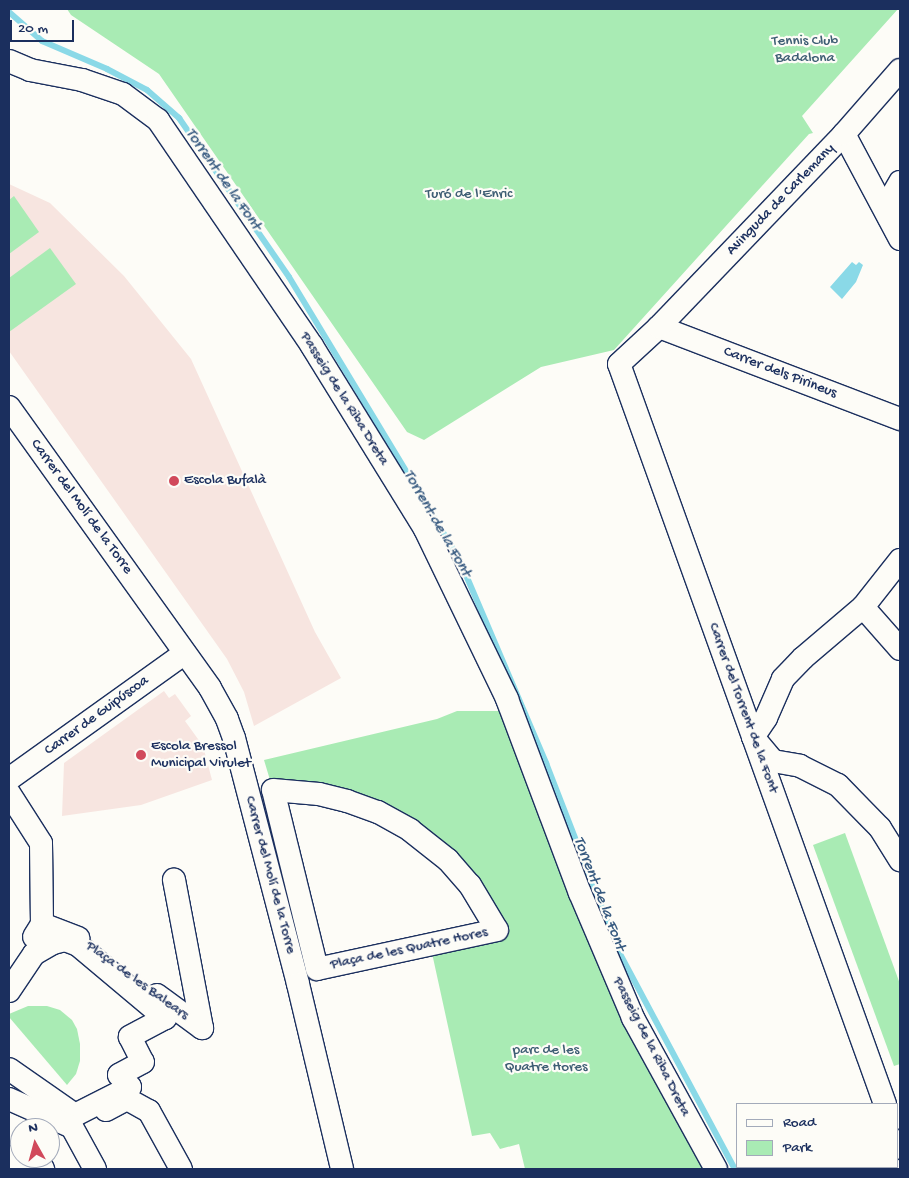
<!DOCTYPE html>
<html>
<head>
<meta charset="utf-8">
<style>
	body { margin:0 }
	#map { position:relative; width:909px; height:1178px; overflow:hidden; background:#fdfcf7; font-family:"Gochi Hand",sans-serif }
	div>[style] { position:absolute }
	.built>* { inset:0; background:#f7e5e0 }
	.green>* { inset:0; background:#a9ebb4 }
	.water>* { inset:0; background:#8ad9e7 }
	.stream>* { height:6px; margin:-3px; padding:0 3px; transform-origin:3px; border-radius:3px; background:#8ad9e7 }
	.roads { filter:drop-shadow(1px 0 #1b2f5e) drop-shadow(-1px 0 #1b2f5e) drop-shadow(0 1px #1b2f5e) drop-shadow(0 -1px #1b2f5e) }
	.street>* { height:22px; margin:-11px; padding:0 11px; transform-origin:11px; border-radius:11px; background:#fdfcf7 }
	.dots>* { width:14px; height:14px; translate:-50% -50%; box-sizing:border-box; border:2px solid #fdfcf7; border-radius:50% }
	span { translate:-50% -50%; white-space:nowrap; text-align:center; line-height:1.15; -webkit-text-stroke:4.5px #fdfcf7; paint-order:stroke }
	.park-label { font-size:15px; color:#3e5e74 }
	.street-label { font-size:15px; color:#1b2f5e }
	.poi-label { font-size:15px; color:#1b2f5e }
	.left { translate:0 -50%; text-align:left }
	.water-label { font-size:16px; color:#375a80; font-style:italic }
	.frame { position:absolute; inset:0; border:10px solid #1b2f5e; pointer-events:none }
	.legend { position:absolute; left:736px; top:1103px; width:162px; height:65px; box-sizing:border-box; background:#fdfcf7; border:1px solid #a3aaba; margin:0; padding:6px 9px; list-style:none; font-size:15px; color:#1b2f5e }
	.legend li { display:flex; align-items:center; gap:10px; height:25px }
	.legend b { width:25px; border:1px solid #a3aaba }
	.north { position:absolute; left:10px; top:1118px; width:50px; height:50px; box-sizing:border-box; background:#fdfcf7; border:1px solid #a3aaba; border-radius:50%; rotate:353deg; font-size:14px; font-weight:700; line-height:20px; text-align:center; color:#1b2f5e }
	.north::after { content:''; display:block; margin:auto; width:18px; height:22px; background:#d1495b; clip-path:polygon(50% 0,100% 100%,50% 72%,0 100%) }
	.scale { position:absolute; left:10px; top:20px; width:64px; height:22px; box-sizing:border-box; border:2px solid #1b2f5e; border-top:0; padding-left:6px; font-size:15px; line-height:18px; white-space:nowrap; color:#1b2f5e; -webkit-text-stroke:4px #fdfcf7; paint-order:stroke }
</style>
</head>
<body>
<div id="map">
	<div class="built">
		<div style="clip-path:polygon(9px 184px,50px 203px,124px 276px,191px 359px,315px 632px,341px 678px,254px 726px,244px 692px,227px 659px,9px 351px)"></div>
		<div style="clip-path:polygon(164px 691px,169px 698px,175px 694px,191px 716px,185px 721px,203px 746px,212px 780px,141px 805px,62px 816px,64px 763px)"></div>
	</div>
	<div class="green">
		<div style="clip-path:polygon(67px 9px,898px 9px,802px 116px,813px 133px,809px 134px,614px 350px,541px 367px,424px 440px,407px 432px,159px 74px,71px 15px)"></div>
		<div style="clip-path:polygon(14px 196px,39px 232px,9px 254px,9px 200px)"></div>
		<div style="clip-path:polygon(50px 248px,76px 284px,9px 332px,9px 278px)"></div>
		<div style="clip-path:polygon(457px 711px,501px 711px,706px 1169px,525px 1169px,519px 1144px,500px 1149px,490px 1133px,472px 1136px,430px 944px,497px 930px,410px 830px,273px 790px,264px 760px,437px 719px)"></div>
		<div style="clip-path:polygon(845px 833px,900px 984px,900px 1064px,894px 1066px,813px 845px)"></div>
		<div style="clip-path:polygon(28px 1006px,47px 1006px,60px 1010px,72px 1020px,77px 1029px,80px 1044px,80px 1061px,76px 1074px,67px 1085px,9px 1017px,9px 1014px)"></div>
	</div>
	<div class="water">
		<div style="clip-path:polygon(852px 262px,856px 265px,859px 262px,863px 265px,856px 282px,842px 299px,830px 287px)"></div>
	</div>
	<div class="stream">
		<div style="left:9px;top:12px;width:44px;rotate:41.3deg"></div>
		<div style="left:42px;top:41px;width:71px;rotate:23.3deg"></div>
		<div style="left:107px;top:69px;width:45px;rotate:27.7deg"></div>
		<div style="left:147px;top:90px;width:43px;rotate:41.2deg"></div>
		<div style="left:179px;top:118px;width:193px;rotate:55.3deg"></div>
		<div style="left:289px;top:277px;width:332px;rotate:58.9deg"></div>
		<div style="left:460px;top:561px;width:220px;rotate:66.9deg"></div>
		<div style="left:546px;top:763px;width:205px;rotate:68.8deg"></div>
		<div style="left:620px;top:954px;width:244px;rotate:61.9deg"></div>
	</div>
	<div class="roads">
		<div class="street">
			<div style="left:9px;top:61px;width:23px;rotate:23deg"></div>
			<div style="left:30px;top:70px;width:53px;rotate:10.9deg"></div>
			<div style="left:82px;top:80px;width:43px;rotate:18.9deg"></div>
			<div style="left:123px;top:94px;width:44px;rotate:36.6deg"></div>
			<div style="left:158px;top:120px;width:273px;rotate:55.7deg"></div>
			<div style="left:312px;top:346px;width:215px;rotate:58.3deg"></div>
			<div style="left:425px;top:529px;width:189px;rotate:64.2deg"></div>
			<div style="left:507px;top:699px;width:207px;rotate:69.4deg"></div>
			<div style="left:580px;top:893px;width:136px;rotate:67deg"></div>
			<div style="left:633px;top:1018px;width:172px;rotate:61.2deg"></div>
			<div style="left:844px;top:134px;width:119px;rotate:61.9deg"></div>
			<div style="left:890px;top:219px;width:18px;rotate:-93deg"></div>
			<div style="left:889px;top:201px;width:22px;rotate:-60deg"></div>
			<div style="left:659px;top:327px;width:258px;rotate:20.9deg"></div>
			<div style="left:9px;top:407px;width:345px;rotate:54.4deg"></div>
			<div style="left:210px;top:688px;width:35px;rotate:61deg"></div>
			<div style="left:227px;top:719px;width:20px;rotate:70deg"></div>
			<div style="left:234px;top:738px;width:254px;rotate:75.4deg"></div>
			<div style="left:298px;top:984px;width:190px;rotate:76.6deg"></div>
			<div style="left:900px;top:560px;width:60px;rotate:128.2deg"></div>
			<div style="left:863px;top:607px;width:79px;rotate:139.6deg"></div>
			<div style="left:803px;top:658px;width:29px;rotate:134deg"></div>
			<div style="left:783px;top:679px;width:43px;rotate:113.6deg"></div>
			<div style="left:766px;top:718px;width:23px;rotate:124deg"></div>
			<div style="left:753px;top:737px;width:31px;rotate:50deg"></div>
			<div style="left:773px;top:761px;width:27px;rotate:10deg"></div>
			<div style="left:800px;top:766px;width:42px;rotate:26.6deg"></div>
			<div style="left:838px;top:785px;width:60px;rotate:45.7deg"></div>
			<div style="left:880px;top:828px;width:38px;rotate:58deg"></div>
			<div style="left:863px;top:607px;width:56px;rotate:48.6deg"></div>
			<div style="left:9px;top:779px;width:216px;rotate:-35.6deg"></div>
			<div style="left:273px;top:790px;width:46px;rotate:5deg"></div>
			<div style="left:319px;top:794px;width:29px;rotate:14deg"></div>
			<div style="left:347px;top:801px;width:33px;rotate:20deg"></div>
			<div style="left:378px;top:812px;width:37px;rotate:29deg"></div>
			<div style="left:410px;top:830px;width:48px;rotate:38.3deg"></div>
			<div style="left:448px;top:860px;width:33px;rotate:49deg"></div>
			<div style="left:470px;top:885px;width:52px;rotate:59deg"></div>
			<div style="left:497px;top:930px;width:184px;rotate:167.8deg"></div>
			<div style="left:317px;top:969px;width:184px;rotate:-103.8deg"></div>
			<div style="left:9px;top:793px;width:59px;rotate:57.4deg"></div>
			<div style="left:41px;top:843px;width:81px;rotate:89.3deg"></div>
			<div style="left:42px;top:924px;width:15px;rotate:122deg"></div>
			<div style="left:42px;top:924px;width:39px;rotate:21deg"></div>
			<div style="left:9px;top:991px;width:45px;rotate:-56deg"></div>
			<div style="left:34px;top:954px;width:22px;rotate:-30deg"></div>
			<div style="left:53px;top:943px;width:12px;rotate:-14deg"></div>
			<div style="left:65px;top:940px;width:14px;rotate:21deg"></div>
			<div style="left:78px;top:945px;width:114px;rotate:40deg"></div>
			<div style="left:165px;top:1018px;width:40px;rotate:152deg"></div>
			<div style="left:130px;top:1037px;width:28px;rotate:63deg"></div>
			<div style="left:143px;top:1062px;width:27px;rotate:152deg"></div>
			<div style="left:119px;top:1075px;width:16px;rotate:47deg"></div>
			<div style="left:130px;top:1087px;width:62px;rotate:153deg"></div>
			<div style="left:75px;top:1115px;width:80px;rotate:-145.1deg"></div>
			<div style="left:157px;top:995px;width:56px;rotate:36.3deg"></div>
			<div style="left:202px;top:1028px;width:151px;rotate:-100.7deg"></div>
			<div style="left:9px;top:1099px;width:69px;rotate:24deg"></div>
			<div style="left:72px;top:1127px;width:48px;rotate:61.3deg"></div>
			<div style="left:885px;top:1104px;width:786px;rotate:-109.77deg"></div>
			<div style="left:619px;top:364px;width:54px;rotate:-42.8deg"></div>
			<div style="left:659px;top:327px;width:267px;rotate:-46.2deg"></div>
			<div style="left:844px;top:134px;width:85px;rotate:-48.8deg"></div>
			<div style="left:106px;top:1110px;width:24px;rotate:-28deg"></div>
			<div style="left:127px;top:1099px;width:25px;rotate:29deg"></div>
			<div style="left:149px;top:1111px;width:66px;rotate:61.1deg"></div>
			<div style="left:898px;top:1141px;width:7px;rotate:74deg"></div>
			<div style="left:9px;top:1157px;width:9px;rotate:54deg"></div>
			<div style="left:14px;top:1164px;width:13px;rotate:-29deg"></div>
			<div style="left:37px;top:1158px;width:13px;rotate:61deg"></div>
		</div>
	</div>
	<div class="dots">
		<div style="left:174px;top:481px;background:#d1495b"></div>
		<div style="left:141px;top:755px;background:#d1495b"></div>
	</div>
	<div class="park-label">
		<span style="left:805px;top:50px">Tennis Club<br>Badalona</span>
		<span style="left:469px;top:195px">Turó de l'Enric</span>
		<span style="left:546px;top:1059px">parc de les<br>Quatre Hores</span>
	</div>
	<div class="street-label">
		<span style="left:781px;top:200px;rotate:-46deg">Avinguda de Carlemany</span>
		<span style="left:780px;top:373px;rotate:21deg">Carrer dels Pirineus</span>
		<span style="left:344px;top:399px;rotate:58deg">Passeig de la Riba Dreta</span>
		<span style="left:81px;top:507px;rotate:54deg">Carrer del Molí de la Torre</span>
		<span style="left:743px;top:708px;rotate:70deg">Carrer del Torrent de la Font</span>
		<span style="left:97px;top:716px;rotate:-36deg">Carrer de Guipúscoa</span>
		<span style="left:270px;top:875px;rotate:75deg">Carrer del Molí de la Torre</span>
		<span style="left:409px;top:949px;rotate:-12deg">Plaça de les Quatre Hores</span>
		<span style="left:137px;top:981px;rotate:36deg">Plaça de les Balears</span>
		<span style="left:651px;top:1047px;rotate:63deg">Passeig de la Riba Dreta</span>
	</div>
	<div class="poi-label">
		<span class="left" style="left:184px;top:481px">Escola Bufalà</span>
		<span class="left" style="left:151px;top:755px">Escola Bressol<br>Municipal Virulet</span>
	</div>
	<div class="water-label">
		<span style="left:222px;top:180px;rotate:55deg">Torrent de la Font</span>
		<span style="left:436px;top:524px;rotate:60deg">Torrent de la Font</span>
		<span style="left:598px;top:894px;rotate:69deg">Torrent de la Font</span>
	</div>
	<div class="frame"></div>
	<ul class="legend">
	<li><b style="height:6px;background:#fdfcf7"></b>Road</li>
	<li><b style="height:14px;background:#a9ebb4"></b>Park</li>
	</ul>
	<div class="north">N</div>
	<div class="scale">20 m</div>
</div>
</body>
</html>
